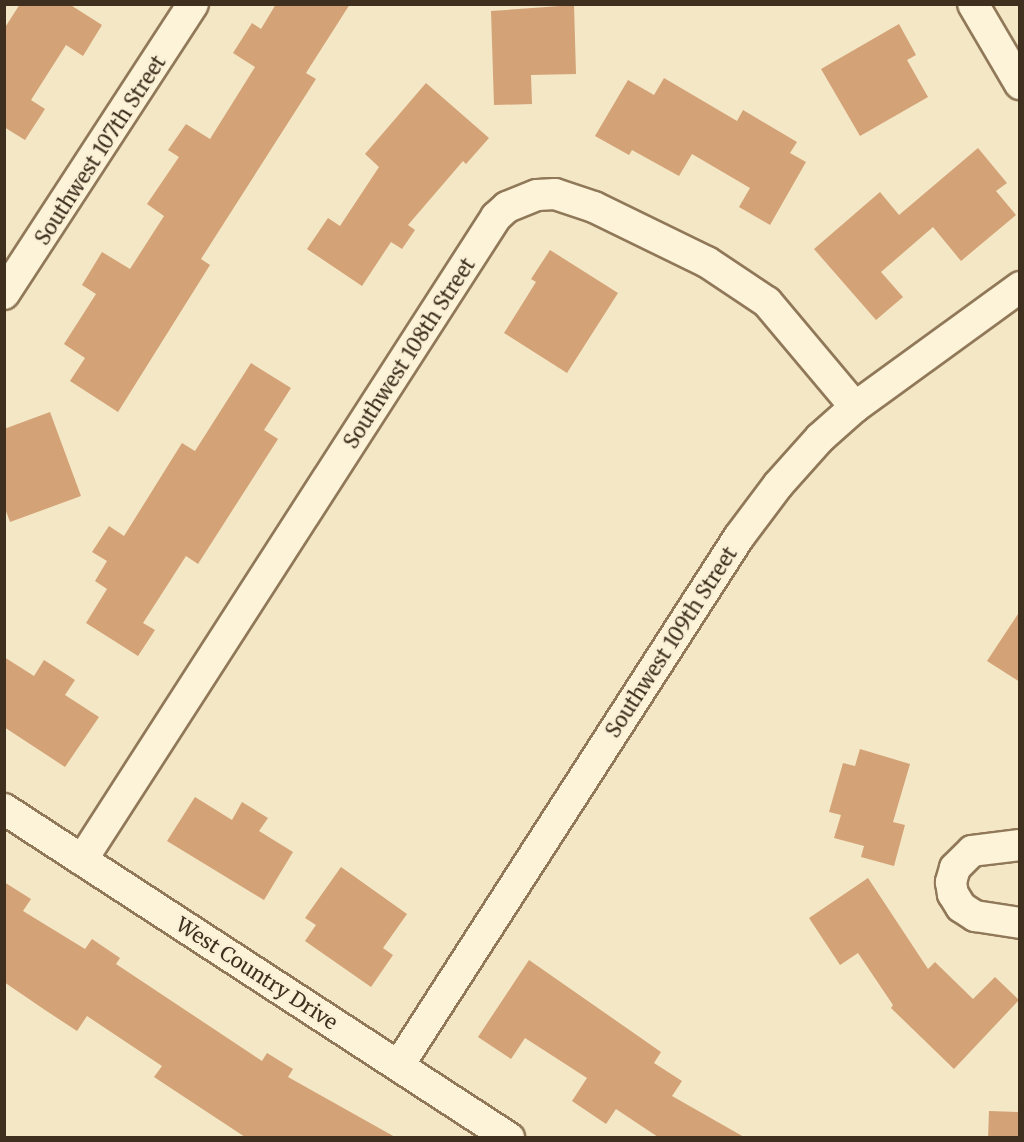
<!DOCTYPE html>
<html>
<head>
<meta charset="utf-8">
<style>
	body { margin:0 }
	#map { position:relative; width:1024px; height:1142px; overflow:hidden; background:#f3e7c5; font-family:Merriweather,serif }
	div>[style] { position:absolute }
	.building>* { inset:0; background:#d4a277; transform-origin:0 0 }
	.roads { filter:drop-shadow(2px 0 #907858) drop-shadow(-2px 0 #907858) drop-shadow(0 2px #907858) drop-shadow(0 -2px #907858) }
	.minor>* { height:30px; margin:-15px; padding:0 15px; transform-origin:15px; border-radius:15px; background:#fcf3d9 }
	span { translate:-50% -50%; white-space:nowrap; text-align:center; line-height:1.15; -webkit-text-stroke:4.5px #f9f0d5; paint-order:stroke }
	.street-label { font-size:20px; color:#3f2f1e }
	.frame { position:absolute; inset:0; border:6px solid #3f2f1e; pointer-events:none }
</style>
</head>
<body>
<div id="map">
	<div class="building">
		<div style="clip-path:polygon(20px 4px,69px 4px,102px 25px,83px 56px,66px 45px,31px 100px,45px 109px,25px 140px,4px 127px,4px 29px)"></div>
		<div style="clip-path:polygon(276px 4px,350px 4px,306px 73px,316px 79px,201px 259px,210px 265px,118px 412px,70px 381px,85px 358px,64px 344px,96px 294px,82px 285px,102px 252px,130px 269px,164px 216px,147px 204px,179px 157px,168px 150px,186px 124px,210px 139px,255px 67px,233px 53px,252px 23px,261px 29px)"></div>
		<div style="clip-path:polygon(574px 5px,576px 74px,531px 75px,532px 104px,494px 105px,491px 11px)"></div>
		<div style="clip-path:polygon(899px 24px,916px 55px,907px 60px,928px 97px,860px 136px,821px 69px)"></div>
		<div style="clip-path:polygon(664px 78px,737px 121px,743px 110px,797px 142px,790px 153px,806px 162px,770px 225px,739px 207px,750px 188px,692px 154px,679px 176px,632px 150px,629px 155px,595px 136px,628px 80px,654px 95px)"></div>
		<div style="clip-path:polygon(426px 83px,489px 138px,466px 164px,463px 161px,408px 225px,415px 230px,402px 249px,391px 242px,362px 286px,307px 249px,328px 218px,340px 226px,379px 167px,365px 154px)"></div>
		<div style="clip-path:polygon(978px 148px,1007px 183px,996px 191px,1016px 215px,961px 261px,933px 227px,881px 272px,903px 297px,876px 320px,814px 249px,880px 192px,899px 215px)"></div>
		<div style="clip-path:polygon(550px 250px,618px 293px,567px 373px,504px 333px,536px 282px,531px 279px)"></div>
		<div style="clip-path:polygon(251px 363px,291px 388px,264px 430px,278px 439px,198px 564px,186px 556px,143px 623px,155px 630px,138px 656px,86px 623px,107px 589px,95px 581px,107px 561px,92px 552px,109px 526px,124px 536px,182px 443px,195px 451px)"></div>
		<div style="clip-path:polygon(50px 412px,81px 496px,10px 522px,4px 506px,4px 429px)"></div>
		<div style="clip-path:polygon(1020px 611px,1020px 682px,987px 661px)"></div>
		<div style="clip-path:polygon(4px 657px,34px 676px,44px 660px,75px 680px,65px 695px,99px 717px,65px 767px,4px 727px)"></div>
		<div style="clip-path:polygon(860px 749px,910px 764px,893px 822px,905px 825px,894px 866px,861px 857px,864px 846px,834px 838px,841px 815px,829px 812px,843px 763px,855px 766px)"></div>
		<div style="clip-path:polygon(195px 797px,232px 820px,242px 802px,268px 818px,259px 831px,293px 852px,264px 900px,167px 841px)"></div>
		<div style="clip-path:polygon(341px 867px,407px 914px,383px 948px,393px 955px,371px 987px,305px 941px,316px 925px,305px 918px)"></div>
		<div style="clip-path:polygon(868px 878px,928px 969px,935px 962px,973px 999px,995px 977px,1019px 1000px,954px 1069px,891px 1008px,893px 1005px,858px 953px,840px 965px,809px 918px)"></div>
		<div style="clip-path:polygon(4px 882px,31px 899px,23px 911px,85px 949px,92px 939px,120px 958px,116px 964px,262px 1061px,267px 1053px,293px 1069px,288px 1077px,395px 1137px,245px 1137px,154px 1077px,162px 1066px,87px 1016px,77px 1031px,45px 1010px,4px 982px)"></div>
		<div style="clip-path:polygon(529px 960px,661px 1052px,654px 1063px,682px 1081px,672px 1096px,744px 1137px,658px 1137px,616px 1109px,606px 1124px,572px 1101px,587px 1078px,525px 1038px,511px 1059px,478px 1037px)"></div>
		<div style="left:989px;top:1111px;width:31px;height:26px;rotate:2deg"></div>
	</div>
	<div class="roads">
		<div class="minor">
			<div style="left:973px;top:4px;width:93px;rotate:59.6deg"></div>
			<div style="left:4px;top:294px;width:346px;rotate:-56.9deg"></div>
			<div style="left:4px;top:809px;width:603px;rotate:33.08deg"></div>
			<div style="left:1020px;top:845px;width:48px;rotate:172.9deg"></div>
			<div style="left:972px;top:851px;width:24px;rotate:135deg"></div>
			<div style="left:955px;top:868px;width:15px;rotate:106deg"></div>
			<div style="left:951px;top:882px;width:12px;rotate:81deg"></div>
			<div style="left:953px;top:894px;width:15px;rotate:58deg"></div>
			<div style="left:961px;top:907px;width:17px;rotate:33deg"></div>
			<div style="left:975px;top:916px;width:46px;rotate:8.8deg"></div>
			<div style="left:82px;top:860px;width:765px;rotate:-57.22deg"></div>
			<div style="left:496px;top:217px;width:15px;rotate:-42deg"></div>
			<div style="left:507px;top:207px;width:32px;rotate:-22deg"></div>
			<div style="left:537px;top:195px;width:18px;rotate:-3deg"></div>
			<div style="left:555px;top:194px;width:41px;rotate:18.4deg"></div>
			<div style="left:594px;top:207px;width:126px;rotate:26deg"></div>
			<div style="left:707px;top:262px;width:72px;rotate:33.7deg"></div>
			<div style="left:767px;top:302px;width:137px;rotate:50deg"></div>
			<div style="left:399px;top:1065px;width:628px;rotate:-57.22deg"></div>
			<div style="left:739px;top:537px;width:65px;rotate:-53.1deg"></div>
			<div style="left:778px;top:485px;width:63px;rotate:-48.2deg"></div>
			<div style="left:820px;top:438px;width:47px;rotate:-41.5deg"></div>
			<div style="left:855px;top:407px;width:204px;rotate:-36deg"></div>
		</div>
	</div>
	<div class="street-label">
		<span style="left:100px;top:150px;rotate:-57deg">Southwest 107th Street</span>
		<span style="left:409px;top:353px;rotate:-57deg">Southwest 108th Street</span>
		<span style="left:671px;top:642px;rotate:-57deg">Southwest 109th Street</span>
		<span style="left:257px;top:973px;rotate:33deg">West Country Drive</span>
	</div>
	<div class="frame"></div>
</div>
</body>
</html>
